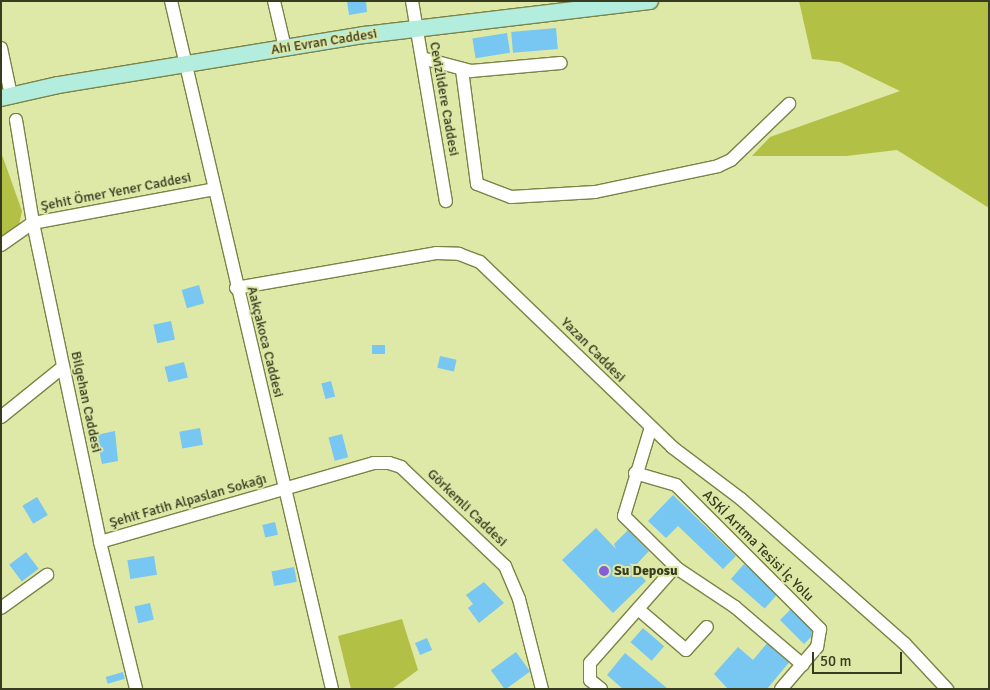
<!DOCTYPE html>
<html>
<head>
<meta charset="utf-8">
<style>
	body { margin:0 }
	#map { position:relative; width:990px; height:690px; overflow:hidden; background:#dee8a7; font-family:Signika,sans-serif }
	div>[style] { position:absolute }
	.green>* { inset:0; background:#b3c046 }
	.building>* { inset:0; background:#78c6f2; transform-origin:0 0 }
	.roads { filter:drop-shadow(1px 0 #7b8345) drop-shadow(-1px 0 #7b8345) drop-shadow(0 1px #7b8345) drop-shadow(0 -1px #7b8345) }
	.minor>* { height:12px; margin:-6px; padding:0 6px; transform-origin:6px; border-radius:6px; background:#fff }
	.major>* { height:16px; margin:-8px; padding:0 8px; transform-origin:8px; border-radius:8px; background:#b2eddd }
	.dots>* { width:14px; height:14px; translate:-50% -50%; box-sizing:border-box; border:2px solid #dee8a7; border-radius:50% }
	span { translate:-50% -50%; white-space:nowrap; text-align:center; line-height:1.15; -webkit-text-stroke:4px #dee8a7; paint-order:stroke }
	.street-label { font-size:14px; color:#373b20 }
	.poi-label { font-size:14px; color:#373b20; font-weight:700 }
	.left { translate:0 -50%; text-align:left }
	.frame { position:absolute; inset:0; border:2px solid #373b20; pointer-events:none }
	.scale { position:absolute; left:812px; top:652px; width:90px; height:22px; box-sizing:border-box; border:2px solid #373b20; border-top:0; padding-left:6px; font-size:15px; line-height:18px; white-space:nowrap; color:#373b20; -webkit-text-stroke:4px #dee8a7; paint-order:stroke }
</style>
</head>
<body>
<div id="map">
	<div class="green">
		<div style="clip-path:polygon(799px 1px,989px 1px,989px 208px,897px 150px,846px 156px,752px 156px,770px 137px,900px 91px,840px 62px,812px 59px)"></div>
		<div style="clip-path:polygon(1px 152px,22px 211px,19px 225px,1px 236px)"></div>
		<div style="clip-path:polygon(402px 619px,418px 670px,392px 689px,351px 689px,338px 636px)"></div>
	</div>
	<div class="building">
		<div style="clip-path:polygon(347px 1px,366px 1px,367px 12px,349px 15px)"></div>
		<div style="left:556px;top:28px;width:21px;height:45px;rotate:85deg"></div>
		<div style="left:507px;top:33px;width:20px;height:35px;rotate:81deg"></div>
		<div style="left:199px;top:285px;width:19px;height:18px;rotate:74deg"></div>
		<div style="left:171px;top:321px;width:19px;height:18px;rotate:78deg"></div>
		<div style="left:385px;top:345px;width:9px;height:13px;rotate:90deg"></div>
		<div style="left:440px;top:356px;width:17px;height:12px;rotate:13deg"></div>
		<div style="left:184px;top:362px;width:16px;height:20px;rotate:76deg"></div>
		<div style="left:331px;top:381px;width:16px;height:10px;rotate:75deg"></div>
		<div style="left:200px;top:428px;width:17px;height:21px;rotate:80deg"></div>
		<div style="clip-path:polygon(115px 431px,118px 461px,102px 464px,96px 435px)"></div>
		<div style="left:342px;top:434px;width:24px;height:14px;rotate:75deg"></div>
		<div style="clip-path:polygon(673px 495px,736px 556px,723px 569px,678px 526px,666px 538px,648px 521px)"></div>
		<div style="left:37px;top:497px;width:21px;height:17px;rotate:59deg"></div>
		<div style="left:275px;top:522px;width:13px;height:13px;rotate:77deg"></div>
		<div style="clip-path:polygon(596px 528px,616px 549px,614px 544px,628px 530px,649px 551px,636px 565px,629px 563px,646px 581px,613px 613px,562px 560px)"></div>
		<div style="left:26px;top:552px;width:21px;height:21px;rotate:53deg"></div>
		<div style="left:154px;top:556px;width:19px;height:27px;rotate:81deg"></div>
		<div style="left:744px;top:564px;width:45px;height:20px;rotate:41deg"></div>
		<div style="left:294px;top:567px;width:15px;height:23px;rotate:79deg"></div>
		<div style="clip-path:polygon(484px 582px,504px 603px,479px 623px,468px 608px,473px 604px,466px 595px)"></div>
		<div style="left:150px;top:603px;width:17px;height:16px;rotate:77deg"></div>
		<div style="left:792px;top:608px;width:34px;height:17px;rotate:45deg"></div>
		<div style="left:643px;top:628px;width:28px;height:19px;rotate:41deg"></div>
		<div style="left:427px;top:638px;width:13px;height:13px;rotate:67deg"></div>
		<div style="clip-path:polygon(769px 641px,791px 660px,767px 689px,728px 689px,714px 674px,738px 647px,753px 660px)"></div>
		<div style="left:516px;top:652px;width:24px;height:31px;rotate:54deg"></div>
		<div style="clip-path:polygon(625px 653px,668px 689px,623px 689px,607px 675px)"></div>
		<div style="left:123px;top:672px;width:7px;height:18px;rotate:74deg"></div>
	</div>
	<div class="roads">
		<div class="minor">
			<div style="left:171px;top:1px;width:707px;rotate:76.83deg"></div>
			<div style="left:274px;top:1px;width:48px;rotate:76.8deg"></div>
			<div style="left:412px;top:1px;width:203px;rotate:80.4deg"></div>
			<div style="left:1px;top:48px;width:48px;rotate:78deg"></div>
			<div style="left:422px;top:58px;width:51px;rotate:14.9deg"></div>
			<div style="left:471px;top:71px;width:90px;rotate:-5.1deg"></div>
			<div style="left:462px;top:70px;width:115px;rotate:82.5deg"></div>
			<div style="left:477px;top:184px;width:36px;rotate:21deg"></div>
			<div style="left:511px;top:197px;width:84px;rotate:-3.4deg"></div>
			<div style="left:595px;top:192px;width:126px;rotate:-11.9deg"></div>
			<div style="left:718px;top:166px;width:14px;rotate:-25deg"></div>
			<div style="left:731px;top:160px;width:81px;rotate:-44deg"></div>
			<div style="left:16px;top:120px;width:104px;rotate:80.6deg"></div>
			<div style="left:33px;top:223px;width:326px;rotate:78.1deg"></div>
			<div style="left:100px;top:542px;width:151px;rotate:76.2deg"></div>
			<div style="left:1px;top:245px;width:39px;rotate:-35deg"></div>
			<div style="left:33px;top:223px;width:184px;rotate:-10.6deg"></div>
			<div style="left:236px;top:288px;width:203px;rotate:-9.9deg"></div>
			<div style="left:436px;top:253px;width:23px;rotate:2deg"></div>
			<div style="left:459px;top:254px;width:22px;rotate:21deg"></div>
			<div style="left:480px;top:262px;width:267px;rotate:43.9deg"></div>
			<div style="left:672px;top:447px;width:86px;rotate:37deg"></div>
			<div style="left:741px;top:499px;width:219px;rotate:41.5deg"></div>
			<div style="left:905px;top:644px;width:62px;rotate:47deg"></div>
			<div style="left:1px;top:417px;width:80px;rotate:-38.9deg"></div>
			<div style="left:651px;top:427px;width:93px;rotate:106.9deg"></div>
			<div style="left:624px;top:516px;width:76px;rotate:44.5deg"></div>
			<div style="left:678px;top:569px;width:69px;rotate:33.7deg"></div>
			<div style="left:735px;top:607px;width:89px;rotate:40.5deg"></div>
			<div style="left:635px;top:473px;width:43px;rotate:16.3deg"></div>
			<div style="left:676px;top:485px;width:204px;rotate:45deg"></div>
			<div style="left:820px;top:629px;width:18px;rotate:99deg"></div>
			<div style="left:817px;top:647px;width:55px;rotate:130.6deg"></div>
			<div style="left:100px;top:542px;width:285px;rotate:-16.1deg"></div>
			<div style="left:374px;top:463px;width:15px"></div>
			<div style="left:389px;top:463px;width:13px;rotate:18deg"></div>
			<div style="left:401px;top:467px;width:144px;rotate:43.6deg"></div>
			<div style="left:505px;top:566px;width:36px;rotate:67deg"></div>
			<div style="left:519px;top:599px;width:93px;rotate:75.7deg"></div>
			<div style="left:1px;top:608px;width:57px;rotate:-35.7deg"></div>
			<div style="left:638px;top:609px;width:63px;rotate:40.5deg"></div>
			<div style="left:686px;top:650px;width:31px;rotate:-48deg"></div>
			<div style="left:601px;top:689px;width:14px;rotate:-141deg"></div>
			<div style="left:590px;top:680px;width:17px;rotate:-90deg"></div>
			<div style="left:590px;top:663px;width:128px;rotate:-48.5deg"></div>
		</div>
		<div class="major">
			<div style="left:1px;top:98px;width:58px;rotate:-12.8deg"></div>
			<div style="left:58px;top:85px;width:310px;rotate:-9.3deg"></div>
			<div style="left:364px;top:35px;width:288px;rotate:-6.8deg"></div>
		</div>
	</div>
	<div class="dots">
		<div style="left:604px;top:571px;background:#845dd7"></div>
	</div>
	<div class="street-label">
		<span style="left:324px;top:42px;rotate:-9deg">Ahi Evran Caddesi</span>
		<span style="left:444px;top:99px;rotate:80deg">Cevizlidere Caddesi</span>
		<span style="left:116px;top:192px;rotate:-11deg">Şehit Ömer Yener Caddesi</span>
		<span style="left:265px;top:342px;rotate:76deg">Aakçakoca Caddesi</span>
		<span style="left:593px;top:350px;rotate:45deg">Yazan Caddesi</span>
		<span style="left:86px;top:402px;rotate:78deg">Bilgehan Caddesi</span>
		<span style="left:188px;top:501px;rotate:-16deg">Şehit Fatih Alpaslan Sokağı</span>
		<span style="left:467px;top:508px;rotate:44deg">Görkemli Caddesi</span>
		<span style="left:758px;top:546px;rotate:45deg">ASKİ Arıtma Tesisi İç Yolu</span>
	</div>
	<div class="poi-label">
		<span class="left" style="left:614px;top:571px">Su Deposu</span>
	</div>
	<div class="frame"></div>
	<div class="scale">50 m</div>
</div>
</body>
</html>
